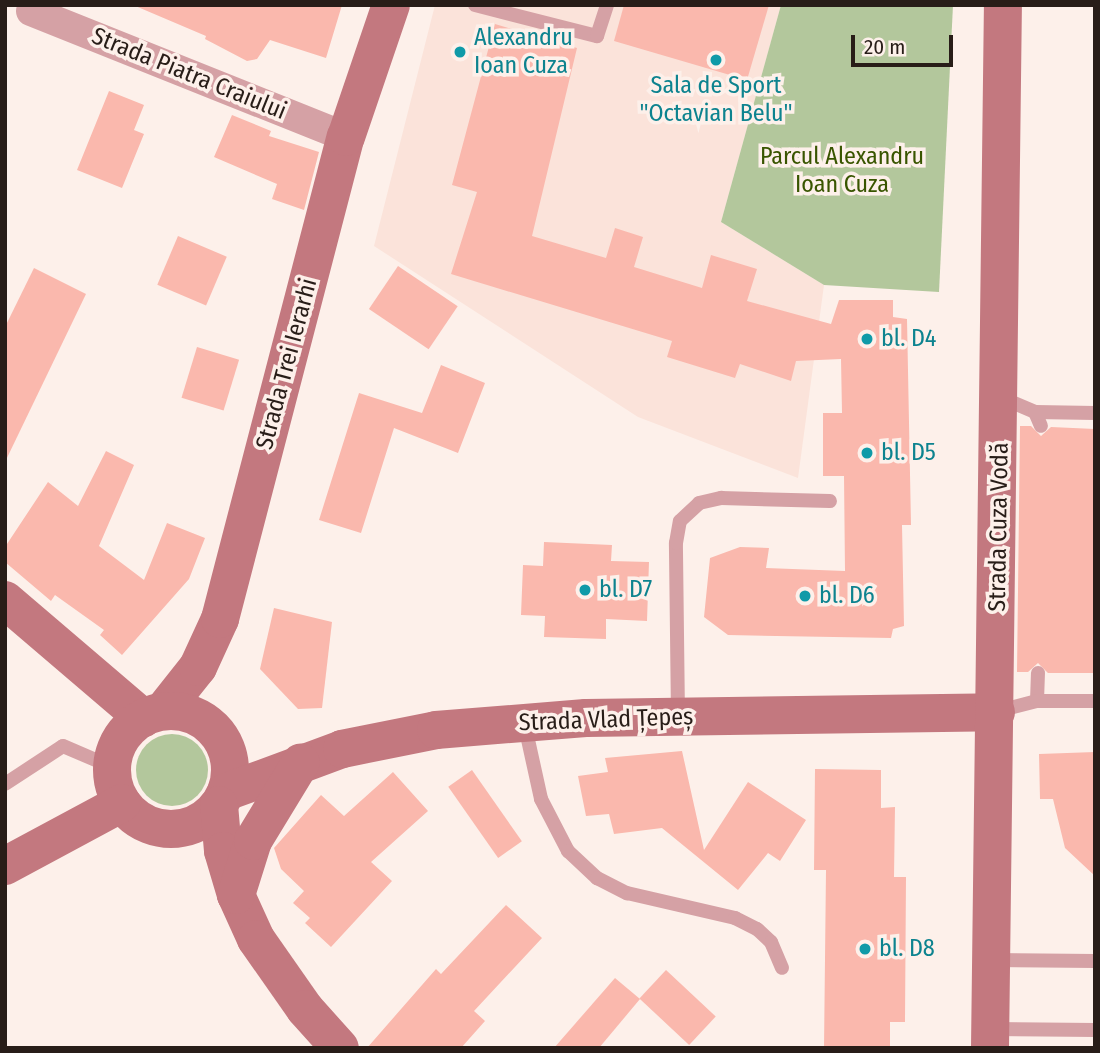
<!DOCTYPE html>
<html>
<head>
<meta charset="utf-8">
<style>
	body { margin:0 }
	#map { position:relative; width:1100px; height:1053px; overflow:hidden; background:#fdf0ea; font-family:"Fira Sans Condensed",sans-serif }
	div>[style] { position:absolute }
	.built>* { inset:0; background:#fbe3da }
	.green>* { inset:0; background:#b3c79c }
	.round { border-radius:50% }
	.building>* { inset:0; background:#fab8ad; transform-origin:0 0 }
	.lane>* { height:14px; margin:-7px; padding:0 7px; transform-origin:7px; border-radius:7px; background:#d5a1a5 }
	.street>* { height:30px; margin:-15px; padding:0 15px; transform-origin:15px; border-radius:15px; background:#d5a1a5 }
	.secondary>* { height:38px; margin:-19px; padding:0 19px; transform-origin:19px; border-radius:19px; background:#c3787f }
	.secondary>.ring { margin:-19px; padding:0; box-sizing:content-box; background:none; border:38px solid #c3787f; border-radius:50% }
	.dots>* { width:19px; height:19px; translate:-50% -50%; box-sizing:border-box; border:4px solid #fdf0ea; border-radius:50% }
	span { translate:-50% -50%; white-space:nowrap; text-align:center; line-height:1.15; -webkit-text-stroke:7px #fdf0ea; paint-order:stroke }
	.culture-label { font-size:24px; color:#0d838f }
	.left { translate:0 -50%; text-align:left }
	.street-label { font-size:24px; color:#281d18 }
	.park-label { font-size:24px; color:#395500 }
	.frame { position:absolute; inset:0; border:7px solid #281d18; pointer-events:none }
	.scale { position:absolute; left:851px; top:35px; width:102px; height:32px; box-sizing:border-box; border:4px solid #281d18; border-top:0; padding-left:9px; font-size:21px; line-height:24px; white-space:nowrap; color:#281d18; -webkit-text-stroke:5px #fdf0ea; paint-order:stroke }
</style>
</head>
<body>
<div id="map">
	<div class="built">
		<div style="clip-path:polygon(435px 5px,781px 5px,721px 222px,824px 285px,798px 478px,638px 417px,374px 246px)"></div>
	</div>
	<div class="green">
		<div style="clip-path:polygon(781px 5px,953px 5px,939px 292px,824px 285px,721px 222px)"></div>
		<div class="round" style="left:136px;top:734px;width:72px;height:72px"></div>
	</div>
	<div class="building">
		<div style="clip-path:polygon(133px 5px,342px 5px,326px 58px,270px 40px,257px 59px,247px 61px,205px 39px,206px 36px)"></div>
		<div style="clip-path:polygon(624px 5px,769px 5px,747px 80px,614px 41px)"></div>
		<div style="clip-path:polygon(495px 24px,577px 48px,532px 236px,606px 258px,615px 228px,643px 237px,634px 267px,702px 288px,711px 255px,757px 269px,747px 301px,831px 324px,839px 300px,893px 300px,893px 317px,907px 319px,911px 525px,902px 525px,904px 626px,893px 629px,891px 638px,728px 635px,704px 617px,710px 558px,740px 547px,769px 548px,766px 568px,845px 571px,844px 476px,823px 476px,823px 413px,842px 413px,841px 359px,796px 361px,791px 381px,740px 364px,735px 378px,667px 357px,672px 341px,451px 274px,477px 192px,452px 185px)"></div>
		<div style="clip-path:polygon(109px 91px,144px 105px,134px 130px,144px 134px,122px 188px,77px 170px)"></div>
		<div style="clip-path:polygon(232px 115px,271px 131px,269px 136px,319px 152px,304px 210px,272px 199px,277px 184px,214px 157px)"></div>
		<div style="left:178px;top:236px;width:53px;height:53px;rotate:23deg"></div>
		<div style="left:398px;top:266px;width:72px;height:52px;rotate:34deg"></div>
		<div style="clip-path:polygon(34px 268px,86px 294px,5px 462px,5px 327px)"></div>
		<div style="left:197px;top:347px;width:44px;height:53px;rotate:17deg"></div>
		<div style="clip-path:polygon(441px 365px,485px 383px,458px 453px,394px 428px,361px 533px,319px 520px,359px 393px,422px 413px)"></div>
		<div style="clip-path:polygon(1020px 426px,1031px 426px,1041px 436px,1051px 427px,1095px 429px,1095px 673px,1048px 673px,1038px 663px,1028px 672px,1017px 672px)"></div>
		<div style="clip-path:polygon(106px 451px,134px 465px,99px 546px,144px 580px,167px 523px,205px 538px,189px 579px,122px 655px,100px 635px,104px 630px,55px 595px,51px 601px,5px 562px,5px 547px,48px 482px,78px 506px)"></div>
		<div style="clip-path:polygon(544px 542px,612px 545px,611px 561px,649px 562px,647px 621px,606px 619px,606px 639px,544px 637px,545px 616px,521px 615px,523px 565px,543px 566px)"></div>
		<div style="clip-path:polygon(274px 608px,332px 622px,322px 708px,298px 709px,260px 669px)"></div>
		<div style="clip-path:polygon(682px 751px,704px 850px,748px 782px,806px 820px,780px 861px,768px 853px,738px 890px,662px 828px,614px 834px,609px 814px,586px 816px,578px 776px,608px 772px,605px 758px)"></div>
		<div style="clip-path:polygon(1095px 752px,1095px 876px,1065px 848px,1053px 799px,1040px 799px,1039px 754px)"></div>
		<div style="clip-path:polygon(815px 769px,881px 770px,881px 808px,895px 807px,894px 877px,906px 877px,905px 1022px,890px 1022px,890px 1048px,824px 1048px,826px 870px,814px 870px)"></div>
		<div style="left:472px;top:770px;width:87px;height:29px;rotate:55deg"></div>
		<div style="clip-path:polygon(393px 772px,428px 811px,371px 862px,392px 881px,331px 947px,305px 923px,310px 918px,293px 903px,304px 891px,281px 869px,274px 848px,321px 795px,344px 816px)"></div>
		<div style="clip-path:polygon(506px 905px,542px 938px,474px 1011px,485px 1021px,461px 1048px,367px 1048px,436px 969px,441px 974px)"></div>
		<div style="left:666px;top:970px;width:68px;height:39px;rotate:43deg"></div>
		<div style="clip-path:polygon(615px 978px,640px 999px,599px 1048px,554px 1048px)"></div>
	</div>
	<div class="lane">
		<div style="left:475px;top:5px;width:126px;rotate:14.3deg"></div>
		<div style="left:597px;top:36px;width:33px;rotate:-72deg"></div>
		<div style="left:1002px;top:398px;width:36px;rotate:23deg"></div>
		<div style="left:1035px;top:412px;width:15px;rotate:67deg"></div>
		<div style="left:1035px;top:412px;width:60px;rotate:1deg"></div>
		<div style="left:1037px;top:701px;width:28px;rotate:-88deg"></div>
		<div style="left:998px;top:711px;width:40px;rotate:-14.4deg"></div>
		<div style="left:1037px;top:701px;width:58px"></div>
		<div style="left:678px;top:716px;width:173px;rotate:-90.7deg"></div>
		<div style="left:676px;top:543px;width:22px;rotate:-80deg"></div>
		<div style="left:680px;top:521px;width:26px;rotate:-43deg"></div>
		<div style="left:699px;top:503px;width:23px;rotate:-13deg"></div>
		<div style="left:721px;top:498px;width:109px;rotate:1.6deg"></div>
		<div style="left:525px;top:726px;width:75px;rotate:77.6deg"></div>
		<div style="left:541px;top:799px;width:59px;rotate:62.6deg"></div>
		<div style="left:568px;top:851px;width:40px;rotate:43deg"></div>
		<div style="left:597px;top:878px;width:34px;rotate:27deg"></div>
		<div style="left:627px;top:893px;width:111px;rotate:13deg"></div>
		<div style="left:735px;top:918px;width:25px;rotate:27deg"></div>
		<div style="left:757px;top:929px;width:19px;rotate:43deg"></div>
		<div style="left:771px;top:942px;width:28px;rotate:67deg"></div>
		<div style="left:5px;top:784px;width:69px;rotate:-33.2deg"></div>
		<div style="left:63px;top:746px;width:53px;rotate:23.2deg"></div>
		<div style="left:991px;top:960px;width:104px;rotate:0.6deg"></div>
		<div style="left:991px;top:1029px;width:104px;rotate:0.6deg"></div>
	</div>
	<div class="street">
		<div style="left:31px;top:11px;width:339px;rotate:21.8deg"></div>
	</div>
	<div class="secondary">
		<div style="left:5px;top:600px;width:182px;rotate:40.5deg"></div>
		<div style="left:163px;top:711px;width:56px;rotate:-51.5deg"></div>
		<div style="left:198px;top:667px;width:53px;rotate:-65.4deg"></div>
		<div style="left:220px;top:619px;width:498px;rotate:-75.4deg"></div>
		<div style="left:346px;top:137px;width:139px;rotate:-71.2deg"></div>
		<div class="ring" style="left:112px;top:711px;width:80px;height:80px"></div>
		<div style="left:226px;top:792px;width:124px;rotate:-20.3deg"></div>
		<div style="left:342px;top:749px;width:96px;rotate:-11.4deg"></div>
		<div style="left:436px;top:730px;width:150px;rotate:-4.6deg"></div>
		<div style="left:586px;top:718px;width:410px;rotate:-0.8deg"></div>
		<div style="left:219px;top:805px;width:46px;rotate:85deg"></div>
		<div style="left:223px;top:851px;width:46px;rotate:73.5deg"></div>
		<div style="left:236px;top:895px;width:48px;rotate:65.6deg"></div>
		<div style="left:256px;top:939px;width:85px;rotate:55deg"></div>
		<div style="left:305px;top:1009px;width:52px;rotate:48.1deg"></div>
		<div style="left:5px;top:866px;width:133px;rotate:-28.3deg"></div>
		<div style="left:236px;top:895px;width:57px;rotate:-72.5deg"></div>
		<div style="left:253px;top:841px;width:92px;rotate:-58.7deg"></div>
		<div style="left:990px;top:1048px;width:1043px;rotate:-89.29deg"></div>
	</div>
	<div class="dots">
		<div style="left:460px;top:52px;background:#0f9aa8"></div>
		<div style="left:716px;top:60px;background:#0f9aa8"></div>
		<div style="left:867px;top:339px;background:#0f9aa8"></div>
		<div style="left:867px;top:453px;background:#0f9aa8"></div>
		<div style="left:585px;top:590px;background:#0f9aa8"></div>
		<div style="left:805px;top:596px;background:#0f9aa8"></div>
		<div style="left:865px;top:949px;background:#0f9aa8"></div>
	</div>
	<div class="culture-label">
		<span class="left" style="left:474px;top:52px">Alexandru<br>Ioan Cuza</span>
		<span style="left:716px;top:100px">Sala de Sport<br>"Octavian Belu"</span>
		<span class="left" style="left:881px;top:339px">bl. D4</span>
		<span class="left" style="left:881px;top:453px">bl. D5</span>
		<span class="left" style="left:599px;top:590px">bl. D7</span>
		<span class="left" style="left:819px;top:596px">bl. D6</span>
		<span class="left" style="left:879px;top:949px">bl. D8</span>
	</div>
	<div class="street-label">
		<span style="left:189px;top:74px;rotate:22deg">Strada Piatra Craiului</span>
		<span style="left:287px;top:364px;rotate:-75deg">Strada Trei Ierarhi</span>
		<span style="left:999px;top:527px;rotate:-89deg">Strada Cuza Vodă</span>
		<span style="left:606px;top:720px;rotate:-2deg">Strada Vlad Țepeș</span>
	</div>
	<div class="park-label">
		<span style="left:842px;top:171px">Parcul Alexandru<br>Ioan Cuza</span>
	</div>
	<div class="frame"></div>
	<div class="scale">20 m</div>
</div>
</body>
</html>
